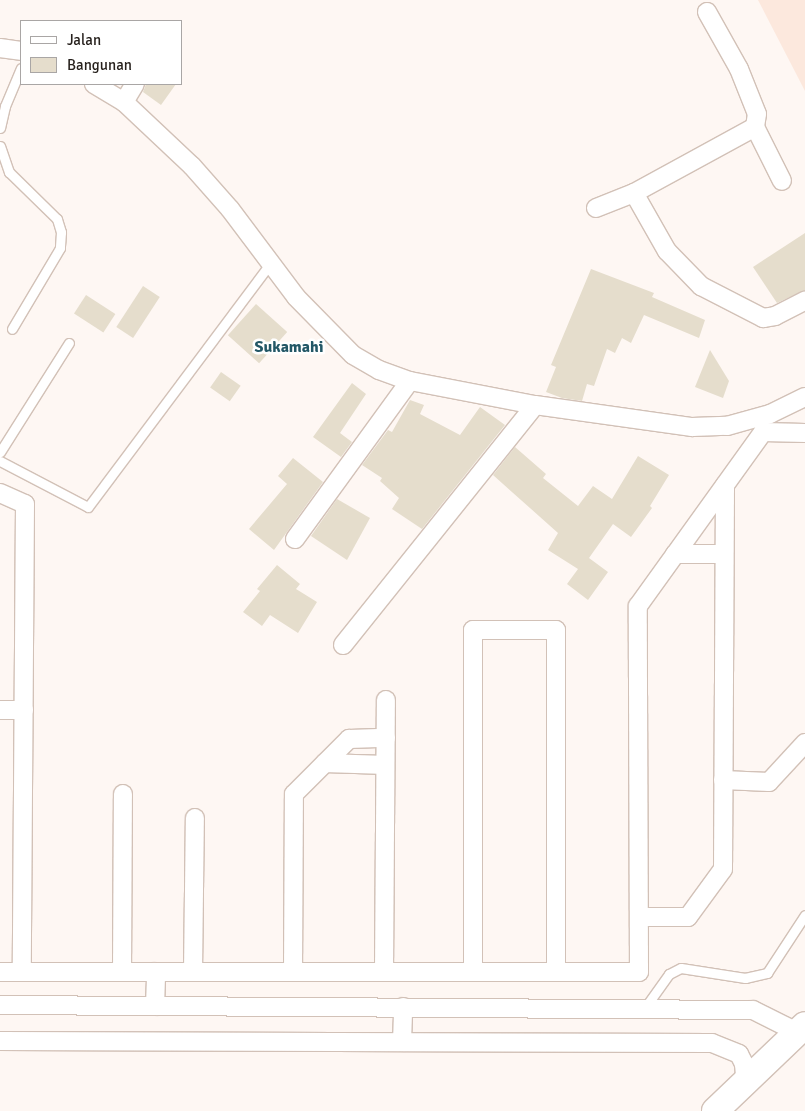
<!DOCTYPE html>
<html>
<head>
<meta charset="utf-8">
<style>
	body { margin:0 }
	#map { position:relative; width:805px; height:1111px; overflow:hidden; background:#fef7f3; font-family:Signika,sans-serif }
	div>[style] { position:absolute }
	.built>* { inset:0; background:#fce8dd }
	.building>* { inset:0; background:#e5ddcc; transform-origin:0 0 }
	.roads { filter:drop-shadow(1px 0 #d2c1b7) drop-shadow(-1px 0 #d2c1b7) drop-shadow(0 1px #d2c1b7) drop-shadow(0 -1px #d2c1b7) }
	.lane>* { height:9px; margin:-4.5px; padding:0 4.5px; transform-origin:4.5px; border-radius:4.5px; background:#fff }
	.street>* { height:18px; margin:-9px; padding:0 9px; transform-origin:9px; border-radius:9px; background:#fff }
	.secondary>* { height:26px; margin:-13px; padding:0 13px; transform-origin:13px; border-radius:13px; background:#fff }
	span { translate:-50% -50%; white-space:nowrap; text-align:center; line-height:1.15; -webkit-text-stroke:5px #fff; paint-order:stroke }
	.quarter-label { font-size:16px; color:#235766; font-weight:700 }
	.legend { position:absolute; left:20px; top:20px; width:162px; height:65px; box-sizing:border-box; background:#fff; border:1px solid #a9a6a5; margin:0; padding:6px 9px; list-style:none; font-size:15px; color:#27211d }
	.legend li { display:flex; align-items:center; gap:10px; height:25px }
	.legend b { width:25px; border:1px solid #a9a6a5 }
</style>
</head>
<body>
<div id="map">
	<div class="built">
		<div style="clip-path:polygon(758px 0,805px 0,805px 91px)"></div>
	</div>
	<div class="building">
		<div style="clip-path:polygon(146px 84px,176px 84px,161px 105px,143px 92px)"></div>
		<div style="clip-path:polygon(805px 233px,805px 290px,777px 303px,753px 267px)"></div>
		<div style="clip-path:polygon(591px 269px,654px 293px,652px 297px,705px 320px,699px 338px,644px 315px,631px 343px,622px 338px,615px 353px,607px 349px,594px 386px,587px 384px,582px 401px,562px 398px,546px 392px,556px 367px,551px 365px)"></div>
		<div style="left:143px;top:286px;width:20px;height:49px;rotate:33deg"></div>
		<div style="left:86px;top:295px;width:35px;height:22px;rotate:33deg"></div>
		<div style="left:256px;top:304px;width:42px;height:42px;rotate:42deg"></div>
		<div style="clip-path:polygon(710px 350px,729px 381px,723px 398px,695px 387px)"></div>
		<div style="left:221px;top:372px;width:24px;height:19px;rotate:35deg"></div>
		<div style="clip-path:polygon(352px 383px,366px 394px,340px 433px,352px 442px,341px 457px,313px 437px)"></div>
		<div style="clip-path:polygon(410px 400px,424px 405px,420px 414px,460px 435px,480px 407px,505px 425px,422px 529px,392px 509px,399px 498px,380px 481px,382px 478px,362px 465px,388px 430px,392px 432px)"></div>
		<div style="clip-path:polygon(515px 447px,546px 474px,543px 478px,578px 506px,593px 486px,612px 499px,638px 456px,669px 475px,650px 506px,652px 508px,631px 537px,613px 524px,589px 558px,608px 572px,588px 600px,567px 584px,578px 569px,548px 550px,558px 533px,493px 475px)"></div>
		<div style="clip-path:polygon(293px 458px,323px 482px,274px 550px,249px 529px,287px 484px,278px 476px)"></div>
		<div style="clip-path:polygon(337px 499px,370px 518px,347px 560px,311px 536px)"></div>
		<div style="clip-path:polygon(277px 565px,300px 584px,296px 589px,317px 602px,298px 633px,270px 615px,262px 626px,243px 612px,260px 591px,257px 589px)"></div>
	</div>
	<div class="roads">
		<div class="lane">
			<div style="left:0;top:128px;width:23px;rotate:-77deg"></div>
			<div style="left:5px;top:106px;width:41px;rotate:-67.2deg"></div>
			<div style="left:0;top:146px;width:28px;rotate:71deg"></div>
			<div style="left:9px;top:172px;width:67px;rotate:44.4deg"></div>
			<div style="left:57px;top:219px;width:14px;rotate:73deg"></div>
			<div style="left:61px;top:232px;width:16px;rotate:94deg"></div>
			<div style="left:60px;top:248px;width:94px;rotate:120.7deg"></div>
			<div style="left:0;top:452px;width:129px;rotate:-57.7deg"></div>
			<div style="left:0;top:461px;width:99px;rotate:27.6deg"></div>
			<div style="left:88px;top:507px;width:302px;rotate:-53.2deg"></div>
			<div style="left:644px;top:1009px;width:43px;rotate:-54.5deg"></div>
			<div style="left:669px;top:974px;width:13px;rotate:-27deg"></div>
			<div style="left:681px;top:968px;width:65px;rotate:8.9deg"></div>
			<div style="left:745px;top:978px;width:23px;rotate:-13deg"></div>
			<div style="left:767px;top:973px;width:69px;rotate:-56.8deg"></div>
		</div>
		<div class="street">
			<div style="left:707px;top:12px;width:65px;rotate:60.7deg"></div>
			<div style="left:739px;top:69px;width:48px;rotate:68.2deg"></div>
			<div style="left:757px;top:114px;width:13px;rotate:99deg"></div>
			<div style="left:755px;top:127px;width:138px;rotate:151.4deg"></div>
			<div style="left:634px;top:193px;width:67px;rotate:60.4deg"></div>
			<div style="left:667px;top:251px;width:49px;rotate:45.8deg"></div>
			<div style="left:701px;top:286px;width:70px;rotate:27.3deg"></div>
			<div style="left:763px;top:318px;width:12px;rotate:-9deg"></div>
			<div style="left:775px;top:316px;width:34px;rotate:-27deg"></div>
			<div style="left:0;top:48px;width:21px;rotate:8deg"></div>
			<div style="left:94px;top:84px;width:35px;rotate:31deg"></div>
			<div style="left:124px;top:102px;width:93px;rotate:43.3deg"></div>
			<div style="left:192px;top:166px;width:57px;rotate:48.5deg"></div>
			<div style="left:230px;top:209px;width:110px;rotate:53.1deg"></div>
			<div style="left:296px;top:297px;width:81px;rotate:45.5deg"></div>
			<div style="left:353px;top:355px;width:30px;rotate:30deg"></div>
			<div style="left:379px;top:370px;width:33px;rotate:20deg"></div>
			<div style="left:410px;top:381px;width:127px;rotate:10.9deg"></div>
			<div style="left:535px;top:405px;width:159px;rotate:8deg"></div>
			<div style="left:692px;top:427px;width:35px;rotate:-2deg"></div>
			<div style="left:727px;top:426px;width:45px;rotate:-15.6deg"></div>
			<div style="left:770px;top:414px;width:39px;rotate:-26deg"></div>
			<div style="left:124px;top:102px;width:21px;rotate:-59deg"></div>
			<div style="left:755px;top:127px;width:60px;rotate:63.4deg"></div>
			<div style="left:596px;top:208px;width:41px;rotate:-21.5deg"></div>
			<div style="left:0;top:493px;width:27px;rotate:24deg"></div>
			<div style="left:25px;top:504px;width:468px;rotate:90.4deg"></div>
			<div style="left:295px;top:539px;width:195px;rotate:-54deg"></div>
			<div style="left:675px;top:554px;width:49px"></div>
			<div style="left:343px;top:645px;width:307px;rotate:-51.3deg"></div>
			<div style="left:0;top:710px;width:24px"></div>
			<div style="left:325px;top:763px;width:60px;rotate:1.9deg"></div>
			<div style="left:723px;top:780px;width:46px;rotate:2.5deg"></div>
			<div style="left:769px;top:782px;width:53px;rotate:-47.3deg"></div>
			<div style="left:639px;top:917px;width:49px"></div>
			<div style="left:688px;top:917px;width:59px;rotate:-53.9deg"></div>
			<div style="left:723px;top:869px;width:384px;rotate:-89.7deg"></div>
			<div style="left:0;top:972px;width:639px"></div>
			<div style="left:639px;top:972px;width:366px;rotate:-90.2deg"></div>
			<div style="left:638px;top:606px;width:214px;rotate:-54.3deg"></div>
			<div style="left:763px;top:432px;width:42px;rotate:1.4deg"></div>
			<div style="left:122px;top:972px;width:178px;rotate:-89.7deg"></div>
			<div style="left:193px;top:972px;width:154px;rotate:-89.3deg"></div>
			<div style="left:293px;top:972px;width:178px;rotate:-89.7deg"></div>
			<div style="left:294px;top:794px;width:78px;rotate:-45deg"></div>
			<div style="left:349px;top:739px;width:37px;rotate:-2deg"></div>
			<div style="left:384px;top:972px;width:272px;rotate:-89.6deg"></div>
			<div style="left:473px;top:972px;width:342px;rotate:-90deg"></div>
			<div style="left:473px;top:630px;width:83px"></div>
			<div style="left:556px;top:630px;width:342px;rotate:90deg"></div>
			<div style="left:0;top:1005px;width:753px;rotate:0.38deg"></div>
			<div style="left:753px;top:1010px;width:51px;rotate:26.6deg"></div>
			<div style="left:155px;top:1006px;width:34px;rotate:-88deg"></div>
			<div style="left:0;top:1041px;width:712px;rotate:0.16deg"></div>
			<div style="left:712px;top:1043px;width:29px;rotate:22deg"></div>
			<div style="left:739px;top:1054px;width:11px;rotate:63deg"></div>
			<div style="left:744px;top:1064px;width:21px;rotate:85deg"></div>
			<div style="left:402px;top:1042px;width:35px;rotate:-88deg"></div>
		</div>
		<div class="secondary">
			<div style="left:715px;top:1111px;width:124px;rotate:-43.7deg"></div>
		</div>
	</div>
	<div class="quarter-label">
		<span style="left:289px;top:347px">Sukamahi</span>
	</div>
	<ul class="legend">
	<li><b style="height:6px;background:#fff"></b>Jalan</li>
	<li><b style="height:14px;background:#e5ddcc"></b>Bangunan</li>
	</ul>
</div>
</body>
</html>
